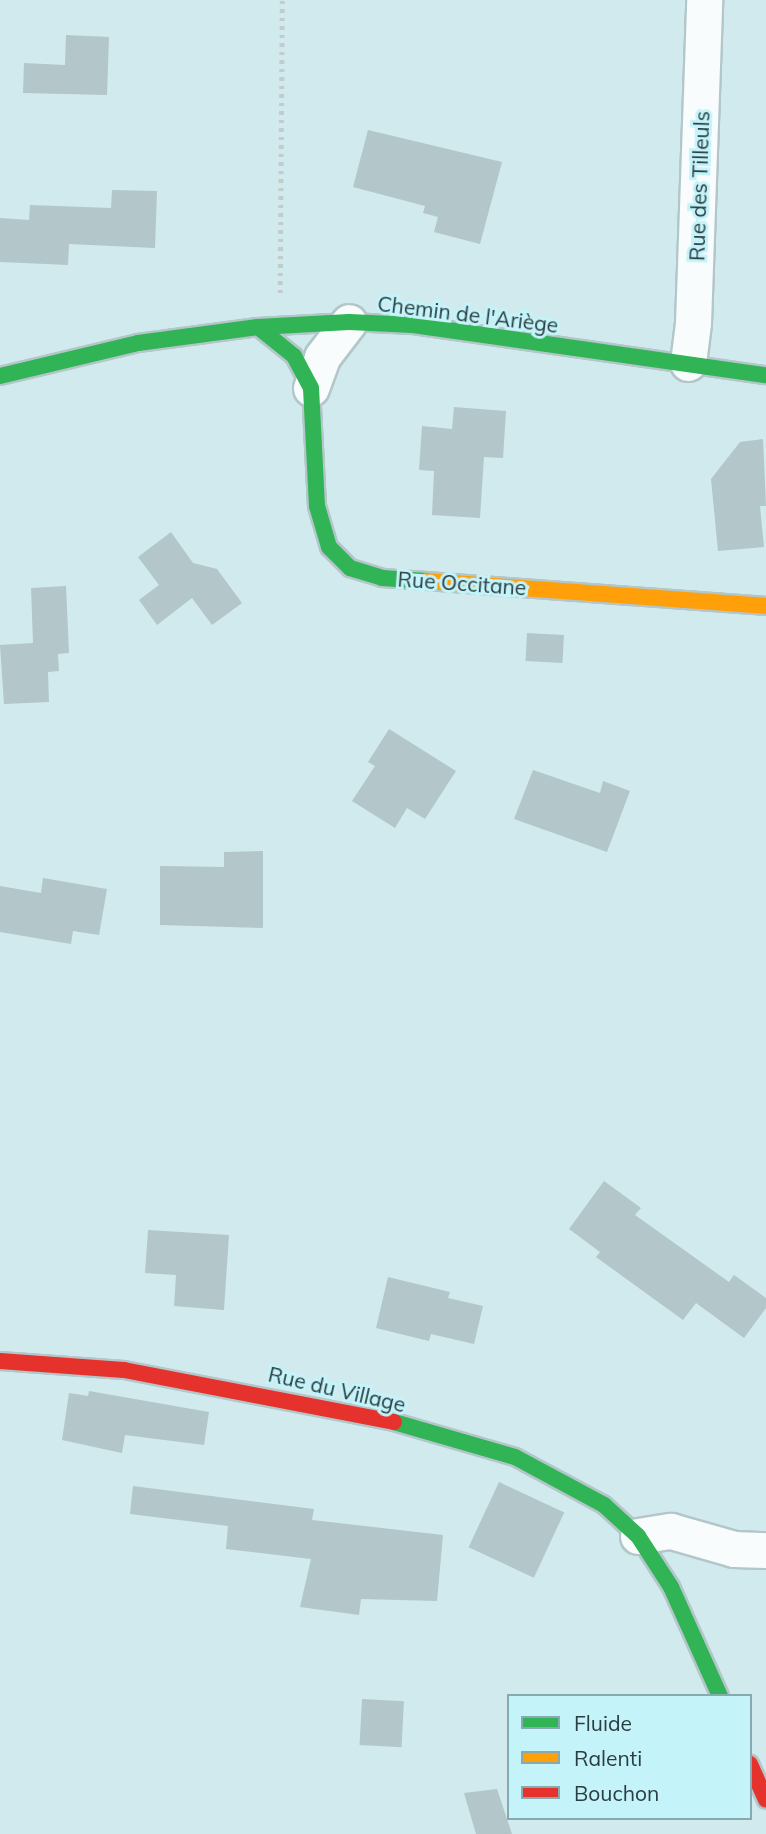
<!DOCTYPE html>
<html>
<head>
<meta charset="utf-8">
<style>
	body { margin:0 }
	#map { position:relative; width:766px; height:1834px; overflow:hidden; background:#d1eaed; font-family:Mulish,sans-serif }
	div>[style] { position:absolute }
	.building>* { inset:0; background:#b3c6c9; transform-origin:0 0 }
	.path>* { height:4.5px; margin-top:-2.25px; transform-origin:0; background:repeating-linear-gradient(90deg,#c3cccc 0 3.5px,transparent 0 8.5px) }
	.roads { filter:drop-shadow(2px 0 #b3c6c9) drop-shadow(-2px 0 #b3c6c9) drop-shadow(0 2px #b3c6c9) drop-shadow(0 -2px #b3c6c9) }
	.street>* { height:35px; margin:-17.5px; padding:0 17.5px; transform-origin:17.5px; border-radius:17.5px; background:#f8fcfc }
	.fast>* { height:16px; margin:-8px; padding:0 8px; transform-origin:8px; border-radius:8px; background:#30b455 }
	.slow>* { height:16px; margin:-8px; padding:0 8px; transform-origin:8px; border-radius:8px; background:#ff9f0a }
	.jam>* { height:16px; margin:-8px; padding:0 8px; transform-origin:8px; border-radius:8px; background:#e5322d }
	span { translate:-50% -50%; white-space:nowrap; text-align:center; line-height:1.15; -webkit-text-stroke:6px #c4f3fa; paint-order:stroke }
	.street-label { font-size:21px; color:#2a3d40 }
	.legend { position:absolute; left:507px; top:1694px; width:245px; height:126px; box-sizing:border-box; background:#c4f3fa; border:2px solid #86aab0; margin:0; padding:9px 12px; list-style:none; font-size:21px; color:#2a3d40 }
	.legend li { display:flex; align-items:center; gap:14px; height:35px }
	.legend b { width:35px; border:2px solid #86aab0 }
</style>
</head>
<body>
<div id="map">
	<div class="building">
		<div style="clip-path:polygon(66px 35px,109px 37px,107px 95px,23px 93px,24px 63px,65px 65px)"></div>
		<div style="clip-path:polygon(368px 130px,502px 162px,480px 244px,434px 232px,438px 217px,423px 213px,425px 206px,353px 187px)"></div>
		<div style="clip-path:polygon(112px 190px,157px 191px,155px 248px,69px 244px,68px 265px,0 262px,0 218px,29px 220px,30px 205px,111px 208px)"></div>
		<div style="clip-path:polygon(454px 407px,506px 411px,503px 458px,484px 457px,480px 518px,432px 515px,434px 471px,419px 470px,422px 426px,452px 429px)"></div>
		<div style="clip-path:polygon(763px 439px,766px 506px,760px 506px,764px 547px,718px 551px,711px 479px,740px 442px)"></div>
		<div style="clip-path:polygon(171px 532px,193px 563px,217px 569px,242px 603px,212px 625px,192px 598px,157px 625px,139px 600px,159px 585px,138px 557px)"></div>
		<div style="clip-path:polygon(66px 586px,69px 653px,58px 654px,59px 671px,48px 672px,49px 702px,4px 704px,0 645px,33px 643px,31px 588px)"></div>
		<div style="left:527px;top:633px;width:37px;height:28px;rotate:3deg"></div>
		<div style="clip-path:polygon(389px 729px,456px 771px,425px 819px,407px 808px,395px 828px,352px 801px,375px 766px,368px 762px)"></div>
		<div style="clip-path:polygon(533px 770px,600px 793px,603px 781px,630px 791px,607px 852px,514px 819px)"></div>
		<div style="clip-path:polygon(263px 851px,263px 928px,160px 925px,160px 866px,224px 867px,224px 852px)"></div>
		<div style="clip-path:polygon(43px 878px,107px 889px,99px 935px,73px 931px,71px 944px,0 932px,0 886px,41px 893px)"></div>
		<div style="clip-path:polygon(604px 1181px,641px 1208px,635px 1215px,729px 1282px,734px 1275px,766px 1298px,766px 1308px,744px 1338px,696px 1303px,683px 1320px,596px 1257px,600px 1252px,569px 1229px)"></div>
		<div style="clip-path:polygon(148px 1230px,229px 1235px,224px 1310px,174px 1306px,176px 1275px,145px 1273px)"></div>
		<div style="clip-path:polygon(388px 1277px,450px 1292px,448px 1298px,483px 1306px,474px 1344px,431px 1334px,429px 1341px,376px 1328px)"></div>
		<div style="clip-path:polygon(89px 1391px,209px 1412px,204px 1445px,125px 1435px,122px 1453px,62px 1440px,69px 1393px,88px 1396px)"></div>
		<div style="left:499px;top:1482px;width:72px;height:72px;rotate:25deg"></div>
		<div style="clip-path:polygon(133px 1486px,314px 1509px,312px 1520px,443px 1535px,437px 1601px,361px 1599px,359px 1615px,300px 1607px,311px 1559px,226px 1549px,228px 1526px,130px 1514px)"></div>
		<div style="left:362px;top:1699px;width:42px;height:46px;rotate:3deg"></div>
		<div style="clip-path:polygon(497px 1789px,512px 1834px,476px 1834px,464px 1793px)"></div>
	</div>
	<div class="path">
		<div style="left:280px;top:293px;width:293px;rotate:-89.6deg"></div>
	</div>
	<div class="roads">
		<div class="street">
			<div style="left:688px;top:363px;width:40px;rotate:-82.9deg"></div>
			<div style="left:693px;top:323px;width:323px;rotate:-88deg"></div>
			<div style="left:311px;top:388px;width:33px;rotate:-70deg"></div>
			<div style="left:322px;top:357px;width:44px;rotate:-52.4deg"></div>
			<div style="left:638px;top:1536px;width:33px;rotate:-9deg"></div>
			<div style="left:671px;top:1531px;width:66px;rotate:15.9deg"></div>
			<div style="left:734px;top:1549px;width:32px;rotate:2deg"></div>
		</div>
		<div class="fast">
			<div style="left:258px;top:327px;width:46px;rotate:38.9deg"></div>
			<div style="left:294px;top:356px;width:36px;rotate:62deg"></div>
			<div style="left:311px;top:388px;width:118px;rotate:87.1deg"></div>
			<div style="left:317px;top:506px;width:43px;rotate:73.7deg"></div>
			<div style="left:329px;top:547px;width:30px;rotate:45deg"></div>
			<div style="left:350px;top:568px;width:34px;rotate:17deg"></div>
			<div style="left:382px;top:578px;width:45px;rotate:3.8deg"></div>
			<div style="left:0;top:376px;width:142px;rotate:-13.4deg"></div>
			<div style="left:138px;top:343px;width:121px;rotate:-7.6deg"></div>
			<div style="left:258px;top:327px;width:91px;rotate:-3.1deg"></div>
			<div style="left:349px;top:322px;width:64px;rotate:2.7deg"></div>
			<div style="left:413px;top:325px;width:357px;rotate:8.1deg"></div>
			<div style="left:394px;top:1422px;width:126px;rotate:16.1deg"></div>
			<div style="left:515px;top:1457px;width:101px;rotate:28.3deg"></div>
			<div style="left:604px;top:1505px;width:46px;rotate:42.4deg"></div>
			<div style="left:638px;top:1536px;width:61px;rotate:57.1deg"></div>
			<div style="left:671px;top:1587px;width:120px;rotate:65.8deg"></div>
		</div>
		<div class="slow">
			<div style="left:427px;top:581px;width:340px;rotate:4.2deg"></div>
		</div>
		<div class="jam">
			<div style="left:0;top:1361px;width:124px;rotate:4.2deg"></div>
			<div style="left:124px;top:1370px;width:275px;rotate:10.9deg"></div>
			<div style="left:750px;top:1764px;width:39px;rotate:66deg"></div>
		</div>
	</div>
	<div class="street-label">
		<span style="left:699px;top:186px;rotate:-88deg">Rue des Tilleuls</span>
		<span style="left:468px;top:314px;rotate:7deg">Chemin de l'Ariège</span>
		<span style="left:462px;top:583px;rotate:4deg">Rue Occitane</span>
		<span style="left:337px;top:1389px;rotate:13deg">Rue du Village</span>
	</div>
	<ul class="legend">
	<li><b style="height:9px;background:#30b455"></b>Fluide</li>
	<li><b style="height:9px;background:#ff9f0a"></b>Ralenti</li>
	<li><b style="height:9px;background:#e5322d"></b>Bouchon</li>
	</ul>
</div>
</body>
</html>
